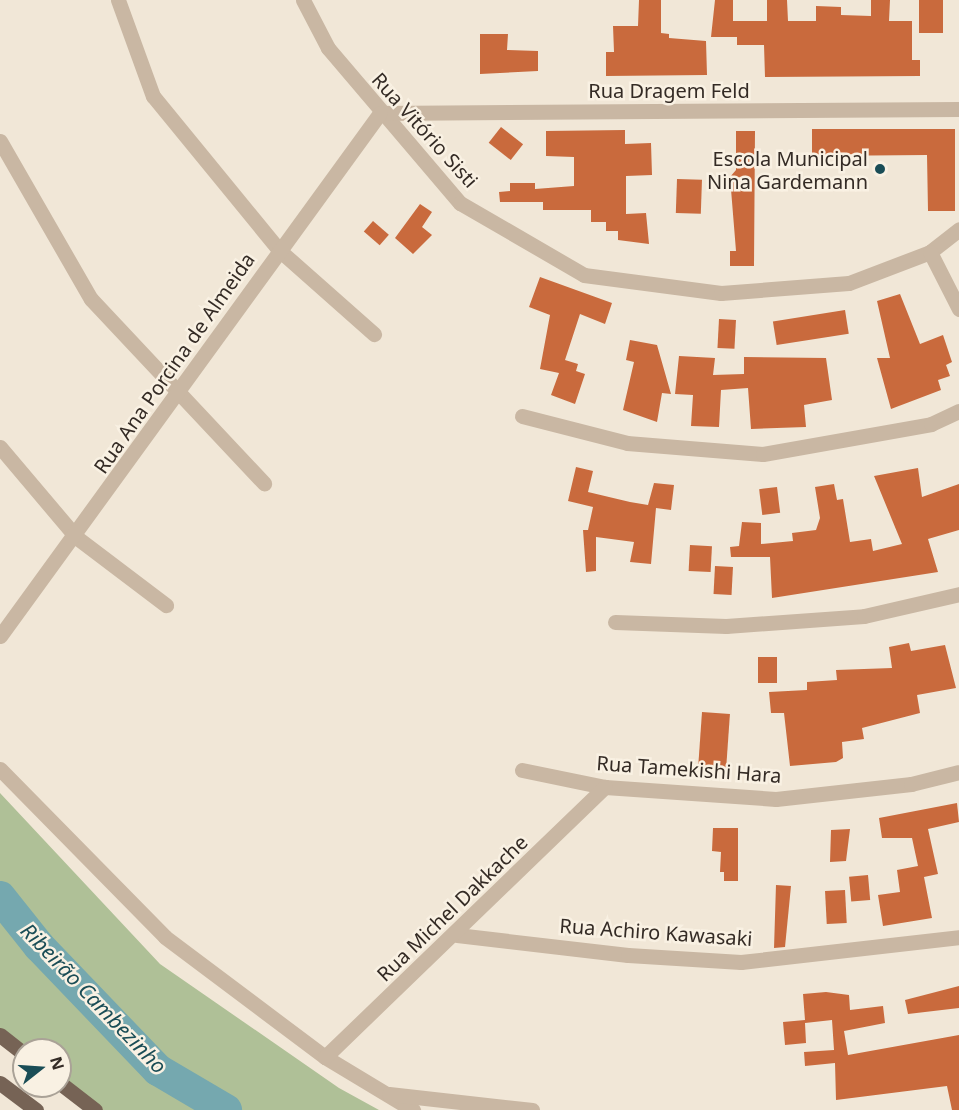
<!DOCTYPE html>
<html>
<head>
<meta charset="utf-8">
<style>
	body { margin:0 }
	#map { position:relative; width:959px; height:1110px; overflow:hidden; background:#f1e7d7; font-family:"Noto Sans",sans-serif }
	div>[style] { position:absolute }
	.green>* { inset:0; background:#afc097 }
	.river>* { height:32px; margin:-16px; padding:0 16px; transform-origin:16px; border-radius:16px; background:#75a8af }
	.building>* { inset:0; background:#c96a3d; transform-origin:0 0 }
	.minor>* { height:15px; margin:-7.5px; padding:0 7.5px; transform-origin:7.5px; border-radius:7.5px; background:#c9b7a3 }
	.major>* { height:15px; margin:-7.5px; padding:0 7.5px; transform-origin:7.5px; border-radius:7.5px; background:#766355 }
	.dots>* { width:16px; height:16px; translate:-50% -50%; box-sizing:border-box; border:3px solid #f9f1e3; border-radius:50% }
	span { translate:-50% -50%; white-space:nowrap; text-align:center; line-height:1.15; -webkit-text-stroke:5px #f9f1e3; paint-order:stroke }
	.street-label { font-size:20px; color:#342b25 }
	.poi-label { font-size:20px; color:#342b25 }
	.right { translate:-100% -50%; text-align:right }
	.water-label { font-size:21px; color:#1a4d56; font-style:italic }
	.north { position:absolute; left:12px; top:1038px; width:60px; height:60px; box-sizing:border-box; background:#f9f1e3; border:2px solid #aaa297; border-radius:50%; rotate:73deg; font-size:16px; font-weight:700; line-height:24px; text-align:center; color:#342b25 }
	.north::after { content:''; display:block; margin:auto; width:21px; height:27px; background:#1a4d56; clip-path:polygon(50% 0,100% 100%,50% 72%,0 100%) }
</style>
</head>
<body>
<div id="map">
	<div class="green">
		<div style="clip-path:polygon(0 793px,160px 964px,339px 1088px,379px 1110px,100px 1110px,60px 1078px,60px 1050px,25px 1050px,0 1030px)"></div>
	</div>
	<div class="river">
		<div style="left:0;top:897px;width:63px;rotate:51.5deg"></div>
		<div style="left:39px;top:946px;width:172px;rotate:46.2deg"></div>
		<div style="left:158px;top:1070px;width:79px;rotate:30.5deg"></div>
	</div>
	<div class="building">
		<div style="clip-path:polygon(639px 0,661px 0,661px 33px,669px 34px,669px 38px,706px 41px,707px 75px,606px 76px,606px 52px,614px 52px,613px 26px,638px 26px)"></div>
		<div style="clip-path:polygon(715px 0,733px 0,733px 21px,767px 21px,767px 0,787px 0,788px 21px,816px 21px,816px 6px,841px 7px,841px 15px,871px 16px,871px 0,890px 0,889px 21px,912px 21px,912px 60px,920px 60px,920px 76px,765px 77px,764px 45px,737px 45px,737px 37px,711px 37px)"></div>
		<div style="left:919px;top:0;width:24px;height:33px"></div>
		<div style="clip-path:polygon(480px 34px,508px 34px,507px 50px,538px 51px,538px 71px,480px 74px)"></div>
		<div style="left:501px;top:127px;width:28px;height:20px;rotate:38deg"></div>
		<div style="clip-path:polygon(812px 129px,955px 129px,955px 211px,928px 211px,927px 155px,812px 156px)"></div>
		<div style="clip-path:polygon(625px 130px,625px 144px,651px 143px,652px 175px,626px 176px,626px 214px,646px 213px,649px 244px,618px 240px,618px 231px,606px 231px,606px 222px,591px 222px,591px 210px,543px 210px,543px 202px,500px 202px,499px 192px,510px 191px,510px 183px,535px 183px,535px 189px,574px 186px,574px 157px,546px 156px,546px 131px)"></div>
		<div style="clip-path:polygon(736px 131px,755px 131px,754px 266px,730px 266px,730px 251px,736px 251px,730px 177px,736px 170px)"></div>
		<div style="left:677px;top:179px;width:25px;height:34px;rotate:2deg"></div>
		<div style="clip-path:polygon(420px 204px,432px 212px,422px 227px,432px 235px,413px 254px,395px 238px)"></div>
		<div style="left:373px;top:221px;width:21px;height:14px;rotate:41deg"></div>
		<div style="clip-path:polygon(540px 277px,612px 303px,605px 324px,580px 314px,565px 360px,578px 364px,576px 371px,585px 374px,575px 404px,551px 395px,559px 373px,540px 369px,550px 315px,529px 307px)"></div>
		<div style="clip-path:polygon(900px 294px,920px 344px,943px 335px,952px 362px,946px 365px,950px 376px,938px 380px,941px 390px,891px 409px,877px 358px,890px 358px,877px 301px)"></div>
		<div style="left:845px;top:310px;width:24px;height:73px;rotate:81deg"></div>
		<div style="left:719px;top:319px;width:17px;height:29px;rotate:3deg"></div>
		<div style="clip-path:polygon(630px 340px,657px 345px,671px 394px,662px 393px,657px 422px,623px 410px,634px 362px,626px 360px)"></div>
		<div style="clip-path:polygon(679px 356px,715px 358px,713px 375px,744px 374px,744px 357px,826px 358px,832px 400px,804px 405px,806px 427px,751px 429px,748px 388px,721px 390px,719px 427px,691px 426px,693px 395px,675px 394px)"></div>
		<div style="clip-path:polygon(576px 467px,593px 471px,588px 492px,630px 502px,648px 505px,654px 483px,674px 485px,671px 510px,656px 508px,651px 564px,630px 562px,634px 542px,596px 537px,596px 571px,586px 572px,583px 530px,588px 530px,593px 507px,568px 501px)"></div>
		<div style="clip-path:polygon(918px 468px,922px 497px,959px 484px,959px 530px,928px 539px,938px 572px,772px 598px,770px 557px,731px 557px,730px 547px,739px 546px,742px 522px,761px 523px,761px 544px,793px 541px,792px 533px,816px 530px,820px 518px,815px 487px,834px 484px,837px 500px,843px 499px,850px 542px,871px 539px,873px 551px,902px 544px,874px 476px)"></div>
		<div style="left:777px;top:487px;width:26px;height:18px;rotate:83deg"></div>
		<div style="left:690px;top:545px;width:22px;height:26px;rotate:3deg"></div>
		<div style="left:715px;top:566px;width:18px;height:28px;rotate:3deg"></div>
		<div style="clip-path:polygon(909px 643px,911px 651px,945px 645px,956px 688px,917px 695px,920px 713px,862px 728px,864px 739px,842px 742px,843px 758px,836px 762px,790px 766px,784px 713px,771px 713px,769px 692px,807px 690px,807px 682px,837px 680px,836px 670px,892px 668px,889px 647px)"></div>
		<div style="left:758px;top:657px;width:19px;height:26px"></div>
		<div style="left:702px;top:712px;width:28px;height:55px;rotate:4deg"></div>
		<div style="clip-path:polygon(957px 803px,959px 822px,928px 829px,938px 874px,924px 877px,932px 918px,883px 926px,878px 895px,900px 892px,897px 870px,918px 866px,912px 838px,882px 838px,879px 818px)"></div>
		<div style="clip-path:polygon(713px 828px,738px 828px,738px 881px,724px 881px,724px 872px,720px 872px,721px 852px,712px 851px)"></div>
		<div style="clip-path:polygon(850px 829px,846px 861px,830px 862px,831px 830px)"></div>
		<div style="left:868px;top:875px;width:25px;height:19px;rotate:85deg"></div>
		<div style="clip-path:polygon(776px 885px,791px 886px,785px 947px,774px 948px)"></div>
		<div style="left:845px;top:890px;width:33px;height:20px;rotate:87deg"></div>
		<div style="clip-path:polygon(959px 986px,959px 1008px,908px 1014px,905px 1000px)"></div>
		<div style="clip-path:polygon(826px 992px,849px 995px,850px 1010px,883px 1006px,885px 1023px,844px 1031px,848px 1055px,959px 1035px,959px 1110px,952px 1110px,947px 1086px,836px 1100px,835px 1063px,805px 1066px,804px 1052px,834px 1050px,832px 1020px,805px 1023px,806px 1043px,785px 1045px,783px 1022px,805px 1020px,803px 994px)"></div>
	</div>
	<div class="minor">
		<div style="left:118px;top:0;width:102px;rotate:70deg"></div>
		<div style="left:153px;top:96px;width:199px;rotate:50.7deg"></div>
		<div style="left:279px;top:250px;width:127px;rotate:41.5deg"></div>
		<div style="left:303px;top:0;width:54px;rotate:62.5deg"></div>
		<div style="left:328px;top:48px;width:204px;rotate:49.6deg"></div>
		<div style="left:460px;top:203px;width:143px;rotate:30.1deg"></div>
		<div style="left:584px;top:275px;width:138px;rotate:7.5deg"></div>
		<div style="left:721px;top:293px;width:128px;rotate:-4.5deg"></div>
		<div style="left:849px;top:283px;width:87px;rotate:-20.9deg"></div>
		<div style="left:930px;top:252px;width:37px;rotate:-38deg"></div>
		<div style="left:380px;top:113px;width:579px;rotate:-0.4deg"></div>
		<div style="left:0;top:141px;width:182px;rotate:60.1deg"></div>
		<div style="left:91px;top:299px;width:253px;rotate:46.8deg"></div>
		<div style="left:930px;top:252px;width:64px;rotate:63deg"></div>
		<div style="left:522px;top:416px;width:108px;rotate:14.4deg"></div>
		<div style="left:627px;top:443px;width:136px;rotate:4.6deg"></div>
		<div style="left:763px;top:454px;width:171px;rotate:-10.1deg"></div>
		<div style="left:931px;top:424px;width:31px;rotate:-25deg"></div>
		<div style="left:0;top:447px;width:118px;rotate:49.8deg"></div>
		<div style="left:76px;top:537px;width:113px;rotate:37.1deg"></div>
		<div style="left:615px;top:622px;width:111px;rotate:2.1deg"></div>
		<div style="left:726px;top:626px;width:138px;rotate:-4.1deg"></div>
		<div style="left:864px;top:616px;width:98px;rotate:-13deg"></div>
		<div style="left:0;top:636px;width:646px;rotate:-54deg"></div>
		<div style="left:0;top:769px;width:235px;rotate:45.5deg"></div>
		<div style="left:165px;top:937px;width:200px;rotate:36.9deg"></div>
		<div style="left:325px;top:1057px;width:103px;rotate:31.1deg"></div>
		<div style="left:522px;top:770px;width:85px;rotate:11.6deg"></div>
		<div style="left:605px;top:787px;width:171px;rotate:4deg"></div>
		<div style="left:776px;top:799px;width:136px;rotate:-6.3deg"></div>
		<div style="left:911px;top:784px;width:49px;rotate:-14deg"></div>
		<div style="left:457px;top:935px;width:172px;rotate:6.7deg"></div>
		<div style="left:628px;top:955px;width:113px;rotate:3.5deg"></div>
		<div style="left:741px;top:962px;width:219px;rotate:-6.5deg"></div>
		<div style="left:325px;top:1057px;width:389px;rotate:-44deg"></div>
		<div style="left:389px;top:1094px;width:144px;rotate:6.4deg"></div>
	</div>
	<div class="major">
		<div style="left:0;top:1035px;width:31px;rotate:38deg"></div>
		<div style="left:0;top:1083px;width:45px;rotate:36.9deg"></div>
		<div style="left:60px;top:1083px;width:44px;rotate:37.6deg"></div>
	</div>
	<div class="dots">
		<div style="left:880px;top:169px;background:#1a4d56"></div>
	</div>
	<div class="street-label">
		<span style="left:669px;top:90px">Rua Dragem Feld</span>
		<span style="left:425px;top:130px;rotate:48deg">Rua Vitório Sisti</span>
		<span style="left:174px;top:363px;rotate:-55deg">Rua Ana Porcina de Almeida</span>
		<span style="left:689px;top:769px;rotate:4deg">Rua Tamekishi Hara</span>
		<span style="left:452px;top:908px;rotate:-44deg">Rua Michel Dakkache</span>
		<span style="left:656px;top:932px;rotate:4deg">Rua Achiro Kawasaki</span>
	</div>
	<div class="poi-label">
		<span class="right" style="left:868px;top:170px">Escola Municipal<br>Nina Gardemann</span>
	</div>
	<div class="water-label">
		<span style="left:94px;top:998px;rotate:46deg">Ribeirão Cambezinho</span>
	</div>
	<div class="north">N</div>
</div>
</body>
</html>
